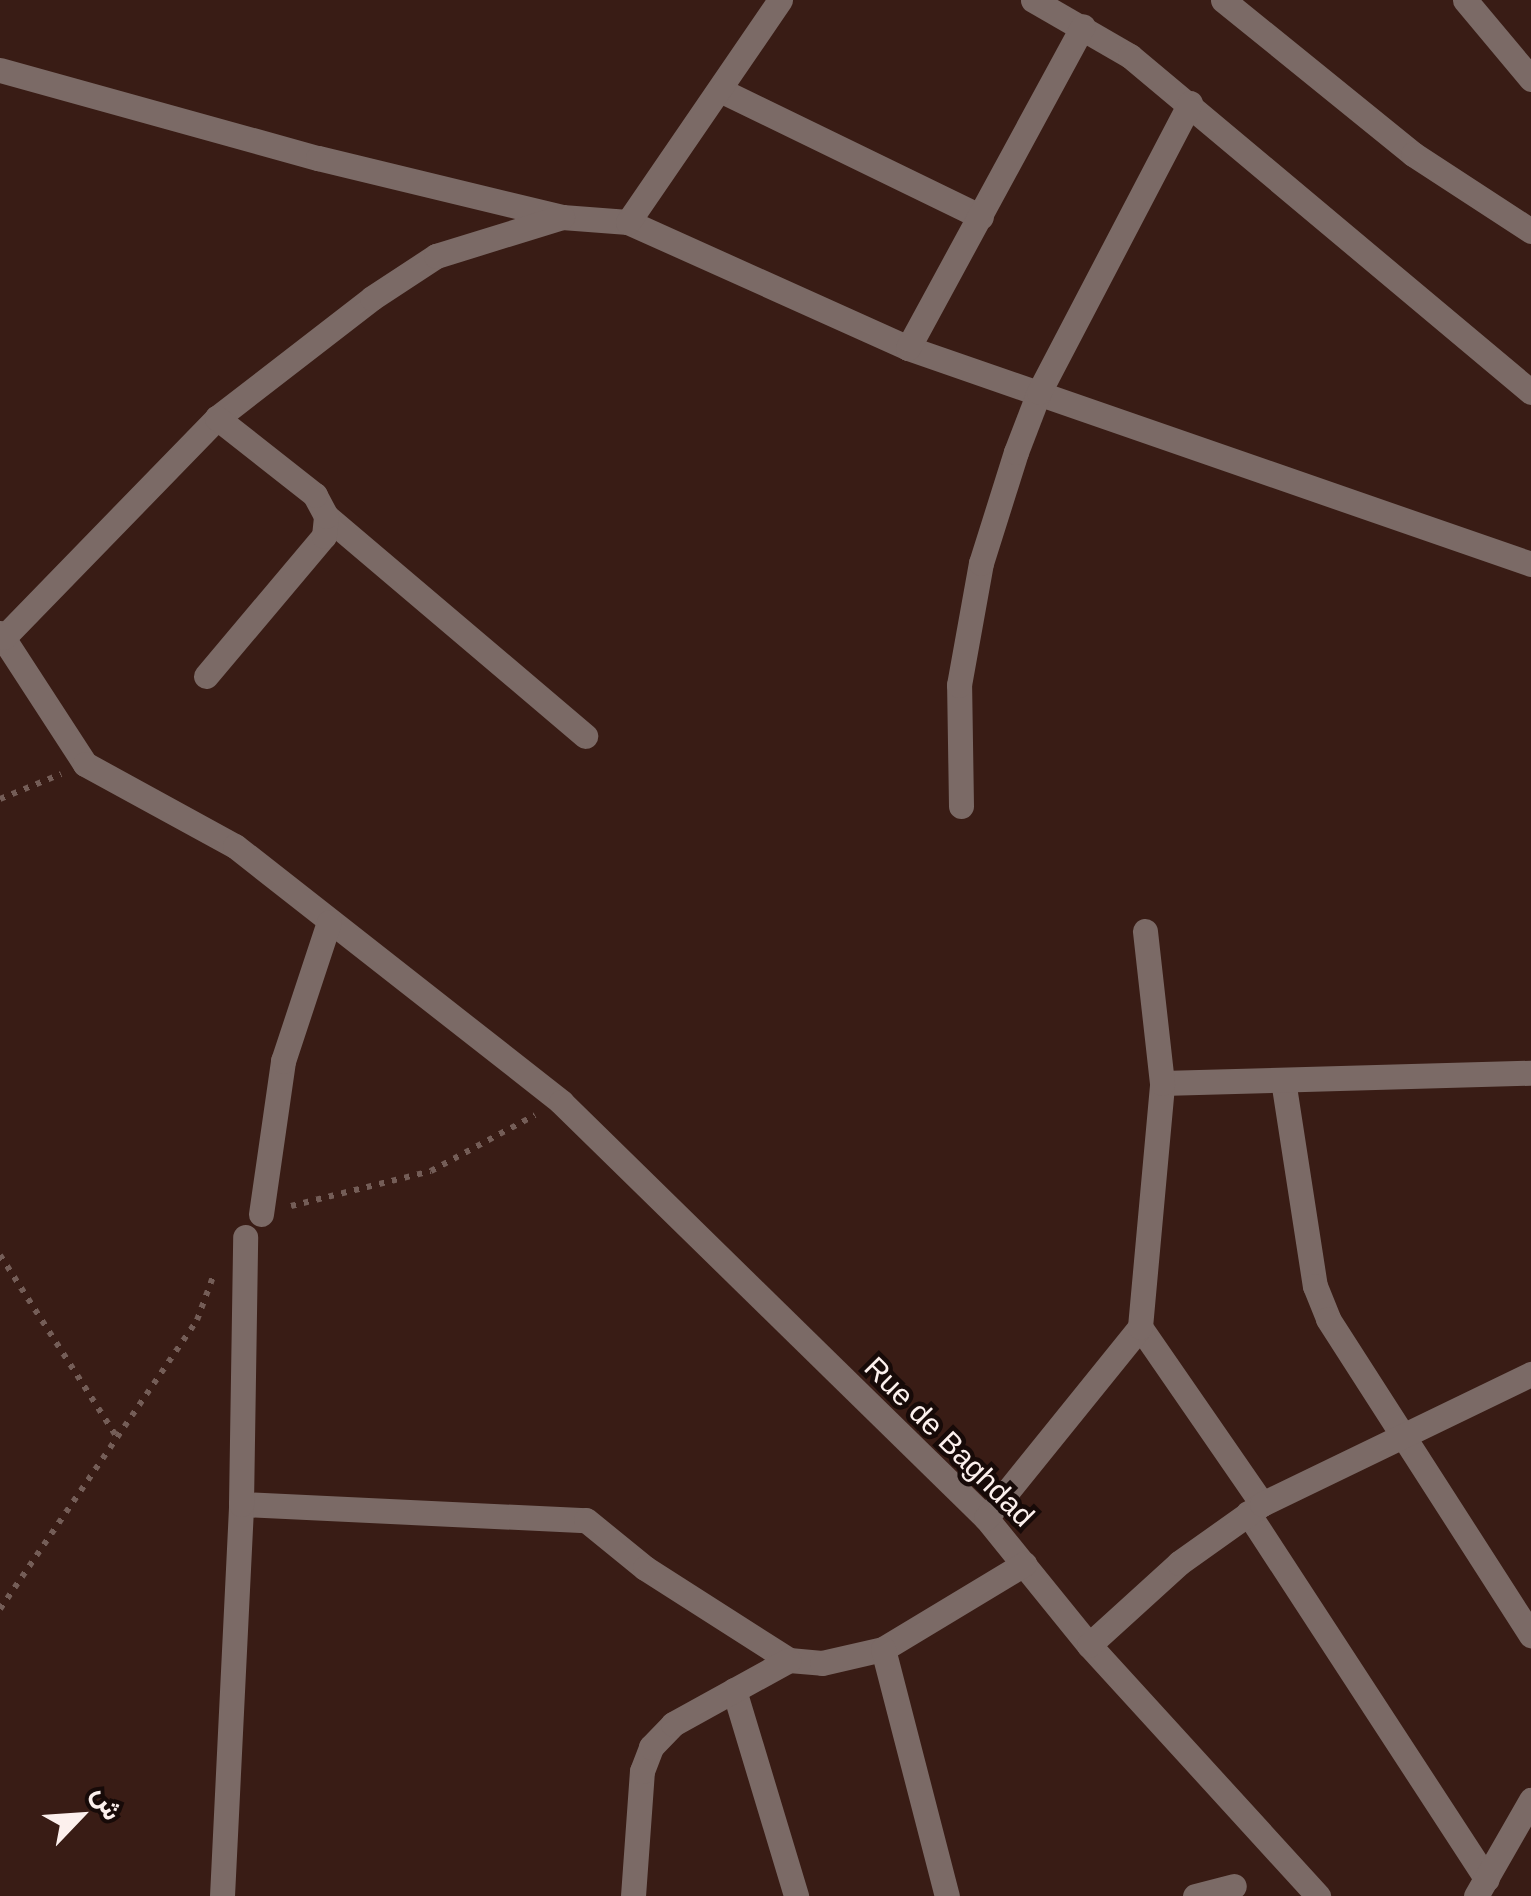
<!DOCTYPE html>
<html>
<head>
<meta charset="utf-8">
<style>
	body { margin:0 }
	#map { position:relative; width:1531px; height:1896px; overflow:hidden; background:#391c15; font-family:Helvetica,Vazirmatn,sans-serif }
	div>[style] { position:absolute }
	.path>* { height:6px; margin-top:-3px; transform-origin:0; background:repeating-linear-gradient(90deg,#745d57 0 5px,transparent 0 13px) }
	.minor>* { height:25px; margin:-12.5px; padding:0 12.5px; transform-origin:12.5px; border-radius:12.5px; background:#7b6a66 }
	span { translate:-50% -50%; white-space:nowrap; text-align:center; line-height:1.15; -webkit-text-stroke:9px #170a08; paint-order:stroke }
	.street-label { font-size:30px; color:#fcf0ed }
	.north { position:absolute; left:30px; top:1766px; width:100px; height:100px; -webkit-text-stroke:8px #170a08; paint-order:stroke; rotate:65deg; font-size:28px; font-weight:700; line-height:40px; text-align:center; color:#fcf0ed }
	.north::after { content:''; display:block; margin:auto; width:35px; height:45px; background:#fcf0ed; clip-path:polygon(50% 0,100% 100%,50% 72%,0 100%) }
</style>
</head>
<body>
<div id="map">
	<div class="path">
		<div style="left:0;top:799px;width:66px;rotate:-22.3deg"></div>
		<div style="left:291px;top:1206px;width:144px;rotate:-14deg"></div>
		<div style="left:431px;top:1171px;width:118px;rotate:-28.3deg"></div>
		<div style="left:0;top:1255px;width:216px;rotate:57.3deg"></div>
		<div style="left:0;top:1609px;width:350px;rotate:-55.7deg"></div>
		<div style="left:197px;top:1320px;width:49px;rotate:-69.7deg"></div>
	</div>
	<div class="minor">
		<div style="left:1033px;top:0;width:112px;rotate:30deg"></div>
		<div style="left:1130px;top:56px;width:523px;rotate:39.96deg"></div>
		<div style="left:1223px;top:0;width:245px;rotate:39deg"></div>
		<div style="left:1413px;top:154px;width:141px;rotate:33.1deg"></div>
		<div style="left:1465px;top:0;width:103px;rotate:50.1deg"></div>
		<div style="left:0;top:70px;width:330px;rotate:15.5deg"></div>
		<div style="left:318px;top:158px;width:251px;rotate:13.6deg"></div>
		<div style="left:562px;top:217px;width:66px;rotate:4.3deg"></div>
		<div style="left:628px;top:222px;width:307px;rotate:24.2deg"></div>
		<div style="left:908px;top:348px;width:659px;rotate:19.12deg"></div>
		<div style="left:720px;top:90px;width:290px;rotate:25.9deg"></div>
		<div style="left:628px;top:222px;width:269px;rotate:-55.6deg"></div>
		<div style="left:908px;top:348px;width:366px;rotate:-61.5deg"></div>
		<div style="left:326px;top:516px;width:340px;rotate:40.3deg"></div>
		<div style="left:0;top:633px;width:156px;rotate:57deg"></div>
		<div style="left:85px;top:764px;width:171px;rotate:28.7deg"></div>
		<div style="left:235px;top:846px;width:415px;rotate:38.1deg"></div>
		<div style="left:561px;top:1102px;width:595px;rotate:44.39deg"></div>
		<div style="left:986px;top:1518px;width:164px;rotate:51deg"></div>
		<div style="left:1089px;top:1645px;width:340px;rotate:47.6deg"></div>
		<div style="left:4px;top:637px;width:305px;rotate:-45.8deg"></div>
		<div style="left:217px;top:418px;width:196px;rotate:-37.7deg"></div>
		<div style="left:372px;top:298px;width:77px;rotate:-33.3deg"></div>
		<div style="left:436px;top:256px;width:132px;rotate:-17.2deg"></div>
		<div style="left:206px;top:676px;width:183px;rotate:-49.9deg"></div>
		<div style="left:324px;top:536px;width:20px;rotate:-84deg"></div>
		<div style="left:326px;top:516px;width:24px;rotate:-118deg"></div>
		<div style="left:315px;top:495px;width:125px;rotate:-141.8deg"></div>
		<div style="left:961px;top:806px;width:121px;rotate:-90.9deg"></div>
		<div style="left:959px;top:685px;width:124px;rotate:-79.8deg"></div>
		<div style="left:981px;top:563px;width:116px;rotate:-72.5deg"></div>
		<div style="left:1016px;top:452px;width:64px;rotate:-69deg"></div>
		<div style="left:1039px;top:392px;width:326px;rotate:-62.4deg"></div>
		<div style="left:1283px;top:1080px;width:208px;rotate:81.2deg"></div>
		<div style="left:1315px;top:1286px;width:35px;rotate:68deg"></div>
		<div style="left:1328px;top:1319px;width:376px;rotate:57.3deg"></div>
		<div style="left:1162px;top:1083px;width:369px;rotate:-1.6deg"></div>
		<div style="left:261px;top:1214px;width:155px;rotate:-81.8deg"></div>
		<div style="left:283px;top:1061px;width:146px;rotate:-71.7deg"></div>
		<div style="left:1140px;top:1327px;width:215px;rotate:55.4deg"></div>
		<div style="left:241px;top:1504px;width:345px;rotate:2.7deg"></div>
		<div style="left:586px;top:1520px;width:76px;rotate:39.1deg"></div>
		<div style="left:645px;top:1568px;width:171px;rotate:32.6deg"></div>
		<div style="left:789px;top:1660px;width:33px;rotate:5deg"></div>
		<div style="left:822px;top:1663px;width:63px;rotate:-12.9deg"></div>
		<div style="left:883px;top:1649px;width:165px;rotate:-31.1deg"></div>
		<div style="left:1248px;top:1513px;width:437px;rotate:56.9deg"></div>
		<div style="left:986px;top:1518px;width:245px;rotate:-51.1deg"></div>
		<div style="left:1140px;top:1327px;width:245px;rotate:-84.8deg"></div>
		<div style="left:1162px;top:1083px;width:153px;rotate:-96.4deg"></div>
		<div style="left:1089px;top:1645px;width:122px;rotate:-42.3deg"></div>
		<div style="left:1179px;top:1563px;width:102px;rotate:-35.4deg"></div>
		<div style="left:1262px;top:1504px;width:299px;rotate:-25.8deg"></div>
		<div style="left:883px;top:1649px;width:255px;rotate:75.5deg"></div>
		<div style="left:734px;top:1690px;width:215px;rotate:73.2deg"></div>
		<div style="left:222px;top:1896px;width:392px;rotate:-87.2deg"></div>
		<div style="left:241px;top:1504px;width:267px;rotate:-89.1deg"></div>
		<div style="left:633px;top:1896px;width:125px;rotate:-85.9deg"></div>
		<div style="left:642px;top:1771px;width:26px;rotate:-69deg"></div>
		<div style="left:651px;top:1747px;width:32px;rotate:-46deg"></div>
		<div style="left:673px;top:1724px;width:132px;rotate:-28.9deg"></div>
		<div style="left:1195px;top:1896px;width:40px;rotate:-14.4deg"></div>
		<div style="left:1476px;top:1896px;width:111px;rotate:-60.2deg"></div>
	</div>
	<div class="street-label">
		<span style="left:949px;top:1442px;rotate:45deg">Rue de Baghdad</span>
	</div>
	<div class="north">ش</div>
</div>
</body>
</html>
